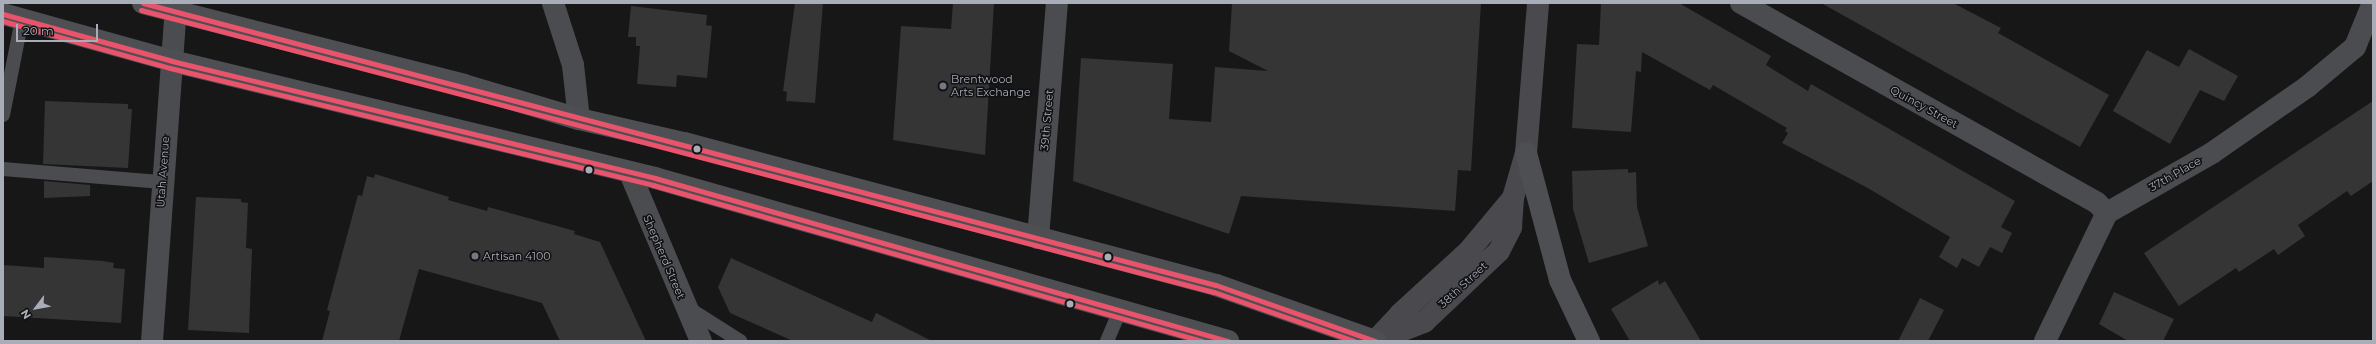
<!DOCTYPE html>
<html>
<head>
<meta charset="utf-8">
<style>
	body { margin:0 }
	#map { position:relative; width:2376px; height:344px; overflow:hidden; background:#171717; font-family:Montserrat,sans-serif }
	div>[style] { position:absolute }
	.building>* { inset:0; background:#353536 }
	.service>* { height:14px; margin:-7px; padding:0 7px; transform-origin:7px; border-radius:7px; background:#4b4c50 }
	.minor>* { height:22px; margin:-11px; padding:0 11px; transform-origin:11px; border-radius:11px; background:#4b4c50 }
	.secondary>* { height:22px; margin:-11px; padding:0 11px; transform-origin:11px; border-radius:11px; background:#4a4a4e }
	.primary>* { height:22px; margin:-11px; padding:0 11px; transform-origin:11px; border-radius:11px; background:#4d4f52 }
	.bus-1>* { height:5px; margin:-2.5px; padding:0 2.5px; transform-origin:2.5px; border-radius:2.5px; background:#e9536b }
	.bus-2>* { height:5px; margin:-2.5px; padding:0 2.5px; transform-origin:2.5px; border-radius:2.5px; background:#e9536b }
	.dots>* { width:11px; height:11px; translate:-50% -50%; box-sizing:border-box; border:2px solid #111113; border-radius:50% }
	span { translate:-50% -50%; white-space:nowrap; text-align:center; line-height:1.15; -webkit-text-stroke:3px #111113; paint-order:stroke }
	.poi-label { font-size:11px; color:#a8adb8 }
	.left { translate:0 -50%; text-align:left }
	.street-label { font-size:11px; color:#a8adb8 }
	.frame { position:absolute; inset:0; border:4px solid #a8adb8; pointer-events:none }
	.north { position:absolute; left:16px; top:288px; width:40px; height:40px; -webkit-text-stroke:3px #111113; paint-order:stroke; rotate:238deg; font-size:11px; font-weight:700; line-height:16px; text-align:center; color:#a8adb8 }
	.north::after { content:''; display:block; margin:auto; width:14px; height:18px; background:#a8adb8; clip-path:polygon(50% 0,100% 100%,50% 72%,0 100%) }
	.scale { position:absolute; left:16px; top:24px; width:82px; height:18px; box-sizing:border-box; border:2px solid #a8adb8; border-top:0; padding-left:5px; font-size:12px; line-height:14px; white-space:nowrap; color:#a8adb8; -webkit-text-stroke:3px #111113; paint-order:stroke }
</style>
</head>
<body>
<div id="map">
	<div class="building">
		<div style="clip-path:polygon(795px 3px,823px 3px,815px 103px,786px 101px,787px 92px,783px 91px)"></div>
		<div style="clip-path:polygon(953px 3px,994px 3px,985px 155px,893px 140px,901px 26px,951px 29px)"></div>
		<div style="clip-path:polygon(1232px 3px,1481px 3px,1471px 171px,1458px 170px,1455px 211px,1241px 196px,1229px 234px,1073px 181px,1081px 58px,1173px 64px,1169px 119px,1211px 122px,1215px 67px,1268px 71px,1229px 51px)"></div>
		<div style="clip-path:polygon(1601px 3px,1679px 3px,1771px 56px,1766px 65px,1808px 91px,1811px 84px,2015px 201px,2001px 227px,2012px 233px,2002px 253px,1990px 247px,1979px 267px,1962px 258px,1957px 268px,1939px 257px,1950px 237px,1866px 187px,1782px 143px,1788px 133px,1785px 131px,1787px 128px,1713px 85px,1710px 90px,1642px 52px,1641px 72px,1636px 71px,1631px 132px,1572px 128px,1577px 44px,1599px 45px)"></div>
		<div style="clip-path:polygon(1821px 3px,1953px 3px,2001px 28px,1998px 33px,2109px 95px,2080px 147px)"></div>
		<div style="clip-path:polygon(631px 6px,707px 15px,706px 25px,712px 26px,707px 78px,677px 75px,676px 87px,637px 84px,640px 46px,636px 46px,636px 37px,628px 37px)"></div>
		<div style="clip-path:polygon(2189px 49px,2238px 76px,2224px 101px,2200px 90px,2170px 144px,2113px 111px,2147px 50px,2179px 67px)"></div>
		<div style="clip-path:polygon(45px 101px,128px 104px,128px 109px,132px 109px,128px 168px,43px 164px)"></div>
		<div style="clip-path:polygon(2373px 101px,2373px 181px,2351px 196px,2347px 191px,2298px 225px,2305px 236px,2278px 255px,2274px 249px,2239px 272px,2236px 268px,2179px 306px,2144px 253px)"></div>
		<div style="clip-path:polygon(1628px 169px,1628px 173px,1636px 172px,1637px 207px,1648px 246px,1589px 263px,1573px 209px,1572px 171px)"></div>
		<div style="clip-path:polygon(375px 174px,449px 197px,448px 200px,487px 211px,488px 207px,575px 231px,574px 234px,600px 242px,646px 341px,560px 341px,542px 303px,419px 269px,399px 341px,322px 341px,330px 311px,327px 310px,358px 195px,362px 196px,367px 176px,374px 178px)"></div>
		<div style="clip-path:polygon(44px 181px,90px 185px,90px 196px,44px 198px)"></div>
		<div style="clip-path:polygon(196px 197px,241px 199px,241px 202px,248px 203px,246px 248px,252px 249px,249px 333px,188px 330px)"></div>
		<div style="clip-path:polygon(44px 257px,103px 261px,114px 263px,113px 268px,125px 269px,121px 323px,3px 316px,3px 265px,44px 268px)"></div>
		<div style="clip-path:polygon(731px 258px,872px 322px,876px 313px,932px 341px,793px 341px,730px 313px,718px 287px)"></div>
		<div style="clip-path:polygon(1658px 280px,1659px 285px,1665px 281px,1701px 341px,1630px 341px,1611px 309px)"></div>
		<div style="clip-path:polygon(2114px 292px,2174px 319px,2163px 341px,2128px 341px,2099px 324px)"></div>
		<div style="clip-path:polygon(1920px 298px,1944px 310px,1928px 341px,1898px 341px)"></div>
	</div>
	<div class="service">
		<div style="left:3px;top:115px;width:98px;rotate:-78.8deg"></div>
		<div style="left:3px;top:169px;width:160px;rotate:4.7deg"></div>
		<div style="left:688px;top:308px;width:62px;rotate:32.4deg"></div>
		<div style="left:1107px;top:341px;width:34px;rotate:-67deg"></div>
	</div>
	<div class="minor">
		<div style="left:553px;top:3px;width:65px;rotate:72.1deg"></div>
		<div style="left:573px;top:65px;width:54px;rotate:83.7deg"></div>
		<div style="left:1741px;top:3px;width:408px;rotate:29.3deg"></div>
		<div style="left:2097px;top:203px;width:14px;rotate:45deg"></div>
		<div style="left:630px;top:173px;width:182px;rotate:67.1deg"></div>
		<div style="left:1038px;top:238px;width:236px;rotate:-85.4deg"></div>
		<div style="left:152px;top:341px;width:339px;rotate:-85.9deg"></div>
		<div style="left:2045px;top:341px;width:142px;rotate:-64.2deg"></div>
		<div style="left:2107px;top:213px;width:121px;rotate:-29.7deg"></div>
		<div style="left:2212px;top:153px;width:116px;rotate:-34.8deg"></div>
		<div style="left:2307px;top:87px;width:62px;rotate:-39.8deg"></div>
		<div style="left:2355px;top:47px;width:48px;rotate:-67.8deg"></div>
	</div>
	<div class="secondary">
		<div style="left:1377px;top:339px;width:34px;rotate:-47deg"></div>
		<div style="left:1400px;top:314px;width:92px;rotate:-42.4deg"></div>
		<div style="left:1468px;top:252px;width:70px;rotate:-50.2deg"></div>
		<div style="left:1375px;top:341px;width:53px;rotate:-21.2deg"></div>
		<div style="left:1424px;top:322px;width:103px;rotate:-43.4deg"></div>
		<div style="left:1499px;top:251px;width:27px;rotate:-63deg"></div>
		<div style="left:1511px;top:227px;width:29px;rotate:-86deg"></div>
		<div style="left:1513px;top:198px;width:47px;rotate:-73.9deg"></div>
		<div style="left:1526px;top:153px;width:150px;rotate:-85.4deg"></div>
	</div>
	<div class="primary">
		<div style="left:143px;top:3px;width:331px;rotate:14.3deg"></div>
		<div style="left:464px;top:85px;width:120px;rotate:16.5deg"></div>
		<div style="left:579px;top:119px;width:108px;rotate:12.9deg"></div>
		<div style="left:684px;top:143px;width:551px;rotate:14.94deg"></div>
		<div style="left:1216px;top:285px;width:169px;rotate:19.4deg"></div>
		<div style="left:3px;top:14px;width:175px;rotate:15.5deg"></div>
		<div style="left:172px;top:61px;width:497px;rotate:13.6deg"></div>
		<div style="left:655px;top:178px;width:596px;rotate:15.88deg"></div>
		<div style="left:1526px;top:153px;width:131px;rotate:75deg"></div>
		<div style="left:1560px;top:280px;width:68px;rotate:64.6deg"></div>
	</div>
	<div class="bus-1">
		<div style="left:143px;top:3px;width:1109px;rotate:14.73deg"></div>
		<div style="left:1216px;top:285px;width:169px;rotate:19.4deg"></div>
		<div style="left:3px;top:14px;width:175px;rotate:15.5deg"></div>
		<div style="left:172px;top:61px;width:497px;rotate:13.6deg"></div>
		<div style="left:655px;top:178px;width:596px;rotate:15.88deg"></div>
	</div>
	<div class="bus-2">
		<div style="left:141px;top:10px;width:1109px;rotate:14.73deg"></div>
		<div style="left:1214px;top:292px;width:148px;rotate:19.3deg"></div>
		<div style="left:3px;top:21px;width:173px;rotate:15.7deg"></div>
		<div style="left:170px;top:68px;width:497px;rotate:13.6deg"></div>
		<div style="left:653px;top:185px;width:571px;rotate:15.86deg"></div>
	</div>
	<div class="dots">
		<div style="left:943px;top:86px;background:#757880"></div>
		<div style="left:697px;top:149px;background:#a8adb8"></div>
		<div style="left:589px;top:170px;background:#a8adb8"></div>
		<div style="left:475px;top:256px;background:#757880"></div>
		<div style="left:1108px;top:257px;background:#a8adb8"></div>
		<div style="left:1070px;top:304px;background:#a8adb8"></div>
	</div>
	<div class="poi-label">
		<span class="left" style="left:951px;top:86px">Brentwood<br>Arts Exchange</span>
		<span class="left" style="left:483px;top:256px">Artisan 4100</span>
	</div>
	<div class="street-label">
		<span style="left:1924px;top:107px;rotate:29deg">Quincy Street</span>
		<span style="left:1047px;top:120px;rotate:-85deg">39th Street</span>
		<span style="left:163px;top:172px;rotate:-86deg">Utah Avenue</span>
		<span style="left:2175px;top:174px;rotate:-30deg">37th Place</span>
		<span style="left:664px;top:257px;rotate:67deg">Shepherd Street</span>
		<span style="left:1463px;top:285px;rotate:-43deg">38th Street</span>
	</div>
	<div class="frame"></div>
	<div class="north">N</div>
	<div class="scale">20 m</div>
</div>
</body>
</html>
